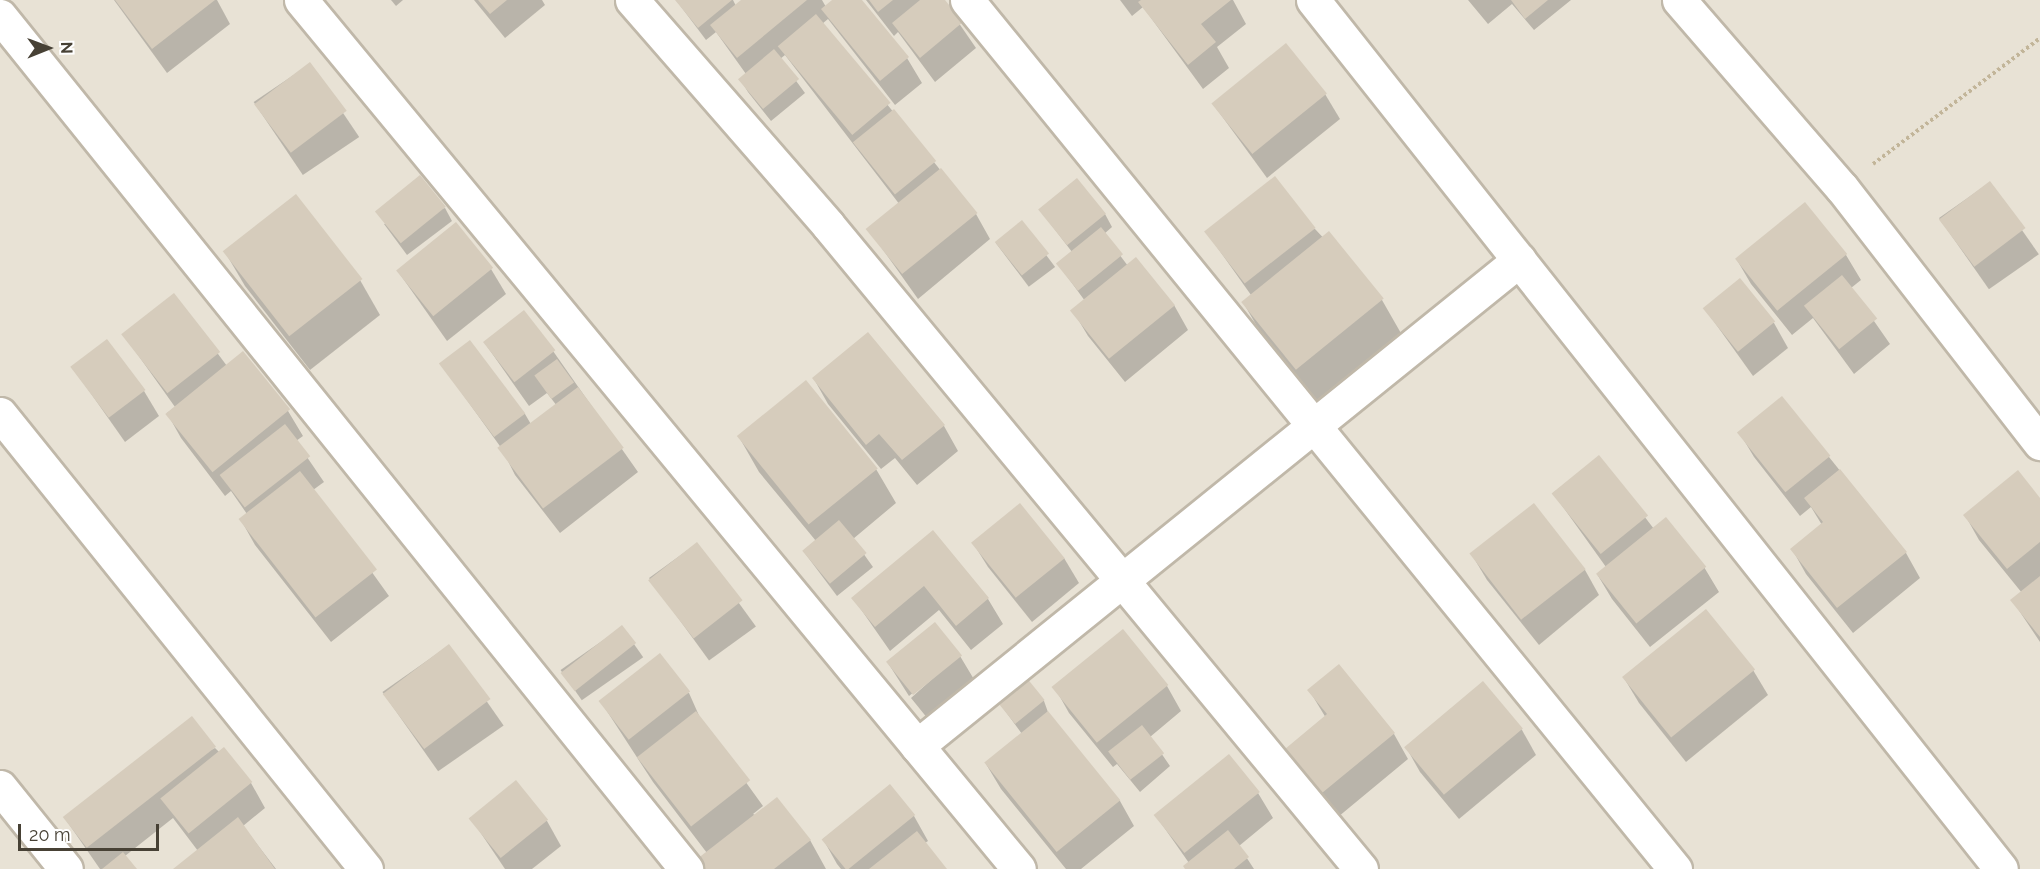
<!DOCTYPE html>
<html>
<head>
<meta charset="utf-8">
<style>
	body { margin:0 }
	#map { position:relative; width:2040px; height:869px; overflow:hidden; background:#f4f0e7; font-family:Raleway,sans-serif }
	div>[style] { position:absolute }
	.residential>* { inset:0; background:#e8e2d5; transform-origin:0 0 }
	.shadow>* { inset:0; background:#0003; transform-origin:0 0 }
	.building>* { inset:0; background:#d6ccbc; transform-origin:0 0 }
	.path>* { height:4px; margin-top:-2px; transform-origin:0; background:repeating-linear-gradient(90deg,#c2b599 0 3px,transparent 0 6px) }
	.roads { filter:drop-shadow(2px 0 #c0b8a9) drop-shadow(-2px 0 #c0b8a9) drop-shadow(0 2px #c0b8a9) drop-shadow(0 -2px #c0b8a9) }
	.street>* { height:33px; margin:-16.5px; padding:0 16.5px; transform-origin:16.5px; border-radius:16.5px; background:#fff }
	span { translate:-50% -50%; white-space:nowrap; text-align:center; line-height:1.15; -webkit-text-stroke:4.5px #fff; paint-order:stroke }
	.north { position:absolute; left:18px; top:18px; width:60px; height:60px; -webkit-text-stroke:4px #fff; paint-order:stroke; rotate:89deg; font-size:16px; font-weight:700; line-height:24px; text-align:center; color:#474135 }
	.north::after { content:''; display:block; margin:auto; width:21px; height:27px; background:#474135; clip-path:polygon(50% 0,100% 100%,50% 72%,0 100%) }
	.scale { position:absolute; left:18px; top:824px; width:141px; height:27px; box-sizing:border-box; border:3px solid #474135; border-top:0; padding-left:8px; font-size:18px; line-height:21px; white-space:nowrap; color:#474135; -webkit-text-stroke:4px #fff; paint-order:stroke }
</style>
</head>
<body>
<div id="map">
	<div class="residential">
		<div style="left:0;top:0;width:2040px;height:869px"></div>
	</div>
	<div class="shadow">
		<div style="clip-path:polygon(114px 0,217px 0,230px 24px,167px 73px)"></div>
		<div style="clip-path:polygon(391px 0,403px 0,396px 6px)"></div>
		<div style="clip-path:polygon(474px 0,542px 0,545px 5px,505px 38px)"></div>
		<div style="clip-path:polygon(676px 0,733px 0,736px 6px,743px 0,822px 0,826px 7px,835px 0,860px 0,907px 58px,922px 83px,895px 105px,828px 19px,822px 24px,976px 214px,990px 239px,918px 299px,869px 230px,900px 205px,785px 55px,780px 59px,805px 93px,771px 121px,748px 92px,740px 79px,746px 74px,716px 32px,706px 40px)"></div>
		<div style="clip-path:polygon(866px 0,943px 0,976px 48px,935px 82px,898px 32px,894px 36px)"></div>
		<div style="clip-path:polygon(1120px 0,1233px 0,1246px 24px,1217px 47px,1229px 68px,1203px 89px,1143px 7px,1132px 16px)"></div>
		<div style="clip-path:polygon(1468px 0,1571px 0,1534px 30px,1512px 4px,1488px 24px)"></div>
		<div style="left:310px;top:64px;width:88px;height:68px;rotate:56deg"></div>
		<div style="clip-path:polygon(1325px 94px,1340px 119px,1267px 178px,1213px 104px)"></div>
		<div style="left:1989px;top:183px;width:87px;height:61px;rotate:55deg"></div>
		<div style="clip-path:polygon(1805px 204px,1846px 255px,1861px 280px,1851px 288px,1890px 344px,1854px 374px,1813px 318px,1792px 335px,1751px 284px,1737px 260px)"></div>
		<div style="clip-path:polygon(445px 208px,452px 221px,407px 255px,384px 224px)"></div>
		<div style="clip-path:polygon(1040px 210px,1105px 214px,1112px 227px,1104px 234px,1128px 266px,1174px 305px,1188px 330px,1125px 382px,1088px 336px,1073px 311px,1085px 301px,1058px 264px,1072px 252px)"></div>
		<div style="left:1022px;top:223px;width:55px;height:33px;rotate:53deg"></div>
		<div style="clip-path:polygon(1315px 229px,1382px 300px,1402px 335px,1317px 404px,1263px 337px,1243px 302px,1251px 295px,1207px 233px)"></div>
		<div style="clip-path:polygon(225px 252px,360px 280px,380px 315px,310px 370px,245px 286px)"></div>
		<div style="clip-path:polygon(491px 269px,506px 294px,447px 341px,397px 270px)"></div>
		<div style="clip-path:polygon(174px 295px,227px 366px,288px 411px,303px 436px,296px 441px,324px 482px,313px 490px,389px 596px,331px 642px,255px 545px,241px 520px,247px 514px,231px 491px,225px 496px,181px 438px,167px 413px,175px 407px,123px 334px)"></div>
		<div style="clip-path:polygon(1705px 309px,1774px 323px,1788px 348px,1753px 376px)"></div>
		<div style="clip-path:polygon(484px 342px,553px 351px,638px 472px,560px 533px,515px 475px,502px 449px,441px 364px,525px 414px,532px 426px,557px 406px,547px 393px,529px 406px)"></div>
		<div style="clip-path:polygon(73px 368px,144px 391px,159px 416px,125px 442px)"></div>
		<div style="clip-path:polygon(814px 379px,944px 426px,958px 451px,917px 485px,895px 458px,881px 469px,828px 404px)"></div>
		<div style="clip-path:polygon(1739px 432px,1829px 457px,1906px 553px,1920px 578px,1853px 633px,1806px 574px,1792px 549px,1822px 525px,1811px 507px,1800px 516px,1754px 457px)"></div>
		<div style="clip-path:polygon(739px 437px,876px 469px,896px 503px,853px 539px,873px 567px,837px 596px,804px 552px,816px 541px,759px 472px)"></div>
		<div style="clip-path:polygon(1599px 457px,1654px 529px,1704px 567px,1719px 592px,1650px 647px,1612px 599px,1597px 574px,1606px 567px,1553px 493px)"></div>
		<div style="clip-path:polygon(2040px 500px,2040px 642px,2012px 600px,2022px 593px,1979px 540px,1965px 515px)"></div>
		<div style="clip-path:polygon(1534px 505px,1585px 570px,1599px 595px,1539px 645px,1487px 580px,1472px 555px)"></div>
		<div style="clip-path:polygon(933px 532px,988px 599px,1003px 624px,971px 650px,939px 610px,890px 651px,853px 598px)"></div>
		<div style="clip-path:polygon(973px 543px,1064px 558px,1079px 583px,1032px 622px,988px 567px)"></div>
		<div style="left:696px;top:544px;width:102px;height:58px;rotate:54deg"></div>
		<div style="clip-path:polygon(935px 624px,960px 656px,975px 681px,928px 719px,911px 698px,959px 655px,909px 696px,888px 663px)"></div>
		<div style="left:622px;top:627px;width:37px;height:75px;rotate:55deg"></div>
		<div style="left:448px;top:646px;width:97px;height:80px;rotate:55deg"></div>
		<div style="clip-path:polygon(1339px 667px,1394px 734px,1408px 759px,1338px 817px,1302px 774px,1287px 749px,1326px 718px,1309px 690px)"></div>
		<div style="clip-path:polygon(1753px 670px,1768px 695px,1686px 762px,1639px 703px,1624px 678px)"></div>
		<div style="clip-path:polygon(1022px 674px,1044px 701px,1049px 715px,1120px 801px,1134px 826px,1081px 869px,1066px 869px,1001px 789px,986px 764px,1022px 734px,995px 697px)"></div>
		<div style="clip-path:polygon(1483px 683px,1522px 730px,1536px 755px,1459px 819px,1420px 772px,1406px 747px)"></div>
		<div style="clip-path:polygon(1167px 686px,1181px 711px,1150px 737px,1170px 766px,1140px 792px,1117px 764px,1113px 767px,1069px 713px,1055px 688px)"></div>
		<div style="clip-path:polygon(689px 693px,701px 720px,763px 806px,753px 814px,810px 840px,826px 869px,692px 869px,707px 853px,653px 782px,601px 702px)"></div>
		<div style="clip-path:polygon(215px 748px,251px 783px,265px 808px,243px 826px,276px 869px,175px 869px,198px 851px,173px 818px,125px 856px,135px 869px,100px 869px,66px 820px)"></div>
		<div style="clip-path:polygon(890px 786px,914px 816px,928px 841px,925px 843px,945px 869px,841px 869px,837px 864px,823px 839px)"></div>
		<div style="clip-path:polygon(1258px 793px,1273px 818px,1239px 846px,1254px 869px,1186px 869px,1189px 863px,1156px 816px)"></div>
		<div style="clip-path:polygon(470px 817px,547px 821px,561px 846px,532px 869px,505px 869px)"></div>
	</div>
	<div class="building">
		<div style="clip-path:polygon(115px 0,215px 0,152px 49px)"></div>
		<div style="clip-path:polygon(478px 0,507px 0,490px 14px)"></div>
		<div style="clip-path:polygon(675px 0,732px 0,698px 28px)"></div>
		<div style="clip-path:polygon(741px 0,807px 0,737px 58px,710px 25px)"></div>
		<div style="clip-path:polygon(832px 0,862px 0,909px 57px,880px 81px,821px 9px)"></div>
		<div style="clip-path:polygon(869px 0,893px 0,878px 12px)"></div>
		<div style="clip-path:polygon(920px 0,945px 0,963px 22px,920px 58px,892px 23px)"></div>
		<div style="clip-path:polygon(1141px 0,1231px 0,1201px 24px,1216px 42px,1188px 65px,1138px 2px)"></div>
		<div style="clip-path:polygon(1511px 0,1548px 0,1525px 19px)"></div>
		<div style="left:816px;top:14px;width:116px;height:50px;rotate:50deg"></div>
		<div style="left:1286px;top:43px;width:65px;height:96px;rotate:51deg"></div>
		<div style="left:774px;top:49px;width:39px;height:47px;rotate:50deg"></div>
		<div style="left:310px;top:62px;width:61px;height:70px;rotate:53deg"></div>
		<div style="left:894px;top:109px;width:67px;height:53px;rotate:51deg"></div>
		<div style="left:941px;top:168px;width:58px;height:97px;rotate:51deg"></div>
		<div style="left:420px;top:175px;width:41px;height:58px;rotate:51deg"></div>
		<div style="left:1275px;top:176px;width:66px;height:90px;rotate:52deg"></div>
		<div style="left:1077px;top:178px;width:46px;height:50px;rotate:51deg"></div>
		<div style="left:1990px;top:181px;width:59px;height:64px;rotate:53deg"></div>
		<div style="left:296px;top:194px;width:108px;height:93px;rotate:52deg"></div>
		<div style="left:1805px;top:202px;width:67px;height:90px;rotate:51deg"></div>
		<div style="left:1022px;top:220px;width:43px;height:35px;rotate:51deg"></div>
		<div style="left:456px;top:222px;width:59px;height:77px;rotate:51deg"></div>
		<div style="left:1101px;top:227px;width:35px;height:58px;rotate:51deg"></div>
		<div style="left:1329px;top:231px;width:87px;height:113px;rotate:51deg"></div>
		<div style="left:1136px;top:257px;width:62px;height:85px;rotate:51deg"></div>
		<div style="left:1842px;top:275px;width:56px;height:49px;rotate:51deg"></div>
		<div style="left:1740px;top:278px;width:56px;height:48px;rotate:51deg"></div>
		<div style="left:174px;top:293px;width:75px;height:67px;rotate:52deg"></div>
		<div style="left:524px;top:310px;width:51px;height:52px;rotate:52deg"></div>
		<div style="clip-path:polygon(868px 332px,945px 425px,902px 460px,879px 434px,866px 445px,812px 378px)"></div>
		<div style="left:107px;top:339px;width:64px;height:46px;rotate:53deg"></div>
		<div style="left:470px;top:340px;width:92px;height:39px;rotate:53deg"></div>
		<div style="left:243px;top:351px;width:75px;height:100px;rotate:51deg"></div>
		<div style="left:557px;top:359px;width:29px;height:28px;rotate:54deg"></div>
		<div style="left:806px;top:380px;width:114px;height:89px;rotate:51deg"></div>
		<div style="left:578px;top:387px;width:76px;height:101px;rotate:53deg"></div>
		<div style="left:1782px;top:396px;width:77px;height:58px;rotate:51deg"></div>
		<div style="left:285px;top:424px;width:41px;height:83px;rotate:52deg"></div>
		<div style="left:1599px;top:455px;width:78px;height:61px;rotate:51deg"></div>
		<div style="clip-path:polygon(1840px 469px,1907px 552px,1837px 608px,1790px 549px,1823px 522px,1804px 498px)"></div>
		<div style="clip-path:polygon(2018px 470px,2040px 498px,2040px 542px,2007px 569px,1963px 515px)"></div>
		<div style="left:300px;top:471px;width:125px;height:78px;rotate:52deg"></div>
		<div style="left:1020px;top:503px;width:71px;height:63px;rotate:51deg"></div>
		<div style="left:1534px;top:503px;width:84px;height:82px;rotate:52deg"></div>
		<div style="left:1666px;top:517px;width:64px;height:90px;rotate:51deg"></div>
		<div style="left:839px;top:520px;width:43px;height:48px;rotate:50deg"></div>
		<div style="clip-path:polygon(933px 530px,989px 598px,956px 626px,924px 586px,875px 627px,851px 598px)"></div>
		<div style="left:697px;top:542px;width:74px;height:62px;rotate:52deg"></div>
		<div style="clip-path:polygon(2040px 576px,2040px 637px,2010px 600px)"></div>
		<div style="left:1706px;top:609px;width:78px;height:108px;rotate:51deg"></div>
		<div style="left:935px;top:622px;width:43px;height:63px;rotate:51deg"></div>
		<div style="left:622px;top:625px;width:23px;height:78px;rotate:52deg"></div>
		<div style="left:1123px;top:629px;width:72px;height:92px;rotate:51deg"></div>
		<div style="left:449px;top:644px;width:69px;height:83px;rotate:53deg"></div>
		<div style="left:660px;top:653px;width:49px;height:78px;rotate:52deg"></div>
		<div style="clip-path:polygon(1339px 664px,1395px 733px,1322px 793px,1285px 749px,1327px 714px,1307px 690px)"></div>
		<div style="left:1022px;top:672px;width:36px;height:38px;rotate:51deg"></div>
		<div style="left:1483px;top:681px;width:62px;height:103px;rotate:50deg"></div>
		<div style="left:696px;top:711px;width:88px;height:75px;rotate:52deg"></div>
		<div style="left:1048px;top:711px;width:115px;height:82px;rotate:51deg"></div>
		<div style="left:192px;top:716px;width:39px;height:164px;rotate:52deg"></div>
		<div style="left:1142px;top:725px;width:36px;height:43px;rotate:52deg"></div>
		<div style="left:224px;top:747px;width:45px;height:82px;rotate:51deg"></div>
		<div style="left:1229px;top:754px;width:49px;height:97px;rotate:51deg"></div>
		<div style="left:516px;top:780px;width:51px;height:61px;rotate:51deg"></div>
		<div style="left:890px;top:784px;width:40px;height:88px;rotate:51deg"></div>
		<div style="clip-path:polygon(777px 797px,811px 840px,774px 869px,691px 869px,688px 866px)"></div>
		<div style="clip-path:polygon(238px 817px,275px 869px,173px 869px)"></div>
		<div style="clip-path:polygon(1228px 830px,1249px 857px,1234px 869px,1185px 869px,1183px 866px)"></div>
		<div style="clip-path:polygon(917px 831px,947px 869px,869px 869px)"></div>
		<div style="clip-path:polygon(123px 852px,137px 869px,102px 869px)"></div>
	</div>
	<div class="path">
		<div style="left:1873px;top:164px;width:209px;rotate:-37deg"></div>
	</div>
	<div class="roads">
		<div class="street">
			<div style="left:301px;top:0;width:1127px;rotate:50.44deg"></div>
			<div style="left:632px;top:0;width:298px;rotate:48.9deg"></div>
			<div style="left:828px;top:225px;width:836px;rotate:50.39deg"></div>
			<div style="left:967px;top:0;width:1121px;rotate:50.83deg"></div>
			<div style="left:1313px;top:0;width:1108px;rotate:51.63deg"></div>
			<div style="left:1679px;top:0;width:249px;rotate:49.1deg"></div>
			<div style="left:1842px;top:188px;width:323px;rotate:52.2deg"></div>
			<div style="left:0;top:16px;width:1095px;rotate:51.19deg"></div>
			<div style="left:0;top:414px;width:584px;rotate:51.19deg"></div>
			<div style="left:917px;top:746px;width:774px;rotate:-38.91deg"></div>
			<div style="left:0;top:787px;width:105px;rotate:51.2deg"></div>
		</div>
	</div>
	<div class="north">N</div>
	<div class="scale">20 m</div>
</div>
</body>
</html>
